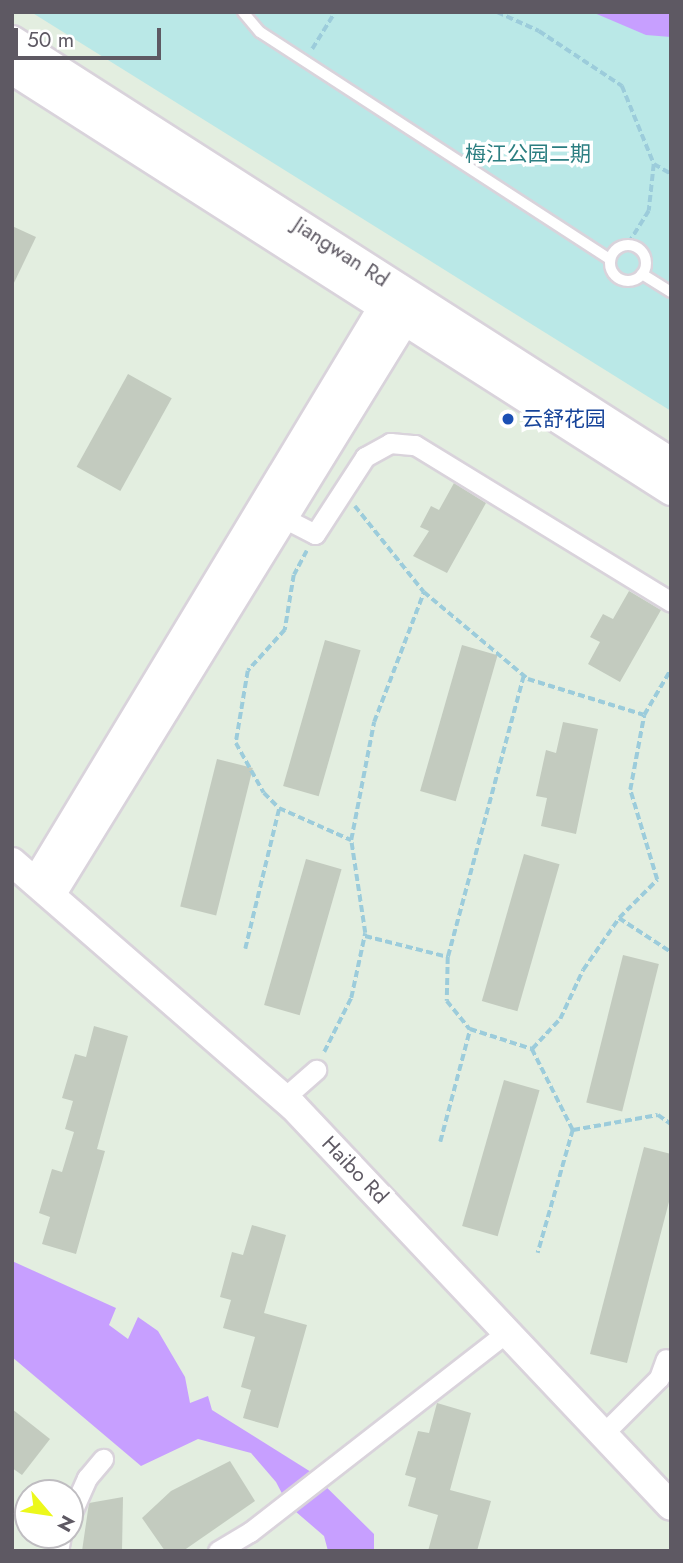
<!DOCTYPE html>
<html>
<head>
<meta charset="utf-8">
<style>
	body { margin:0 }
	#map { position:relative; width:683px; height:1563px; overflow:hidden; background:#e3eee0; font-family:Jost,"Noto Sans SC",sans-serif }
	div>[style] { position:absolute }
	.green>* { inset:0; background:#bae8e7 }
	.water>* { inset:0; background:#c79fff }
	.building>* { inset:0; background:#c3cbbf; transform-origin:0 0 }
	.path>* { height:3.5px; margin-top:-1.75px; transform-origin:0; background:repeating-linear-gradient(90deg,#9cccdb 0 7px,transparent 0 10.5px) }
	.roads { filter:drop-shadow(2px 0 #d9d3db) drop-shadow(-2px 0 #d9d3db) drop-shadow(0 2px #d9d3db) drop-shadow(0 -2px #d9d3db) }
	.lane>* { height:10px; margin:-5px; padding:0 5px; transform-origin:5px; border-radius:5px; background:#fff }
	.lane>.ring { margin:-5px; padding:0; box-sizing:content-box; background:none; border:10px solid #fff; border-radius:50% }
	.street>* { height:19px; margin:-9.5px; padding:0 9.5px; transform-origin:9.5px; border-radius:9.5px; background:#fff }
	.secondary>* { height:28px; margin:-14px; padding:0 14px; transform-origin:14px; border-radius:14px; background:#fff }
	.dots>* { width:19px; height:19px; translate:-50% -50%; box-sizing:border-box; border:4px solid #fff; border-radius:50% }
	span { translate:-50% -50%; white-space:nowrap; text-align:center; line-height:1.15; -webkit-text-stroke:7px #fff; paint-order:stroke }
	.park-label { font-size:21px; color:#2b7e81 }
	.street-label { font-size:21px; color:#5e5963 }
	.transit-label { font-size:21px; color:#164399 }
	.left { translate:0 -50%; text-align:left }
	.frame { position:absolute; inset:0; border:14px solid #5e5963; pointer-events:none }
	.north { position:absolute; left:14px; top:1479px; width:70px; height:70px; box-sizing:border-box; background:#fff; border:2px solid #bfbdc1; border-radius:50%; rotate:119deg; font-size:19px; font-weight:700; line-height:28px; text-align:center; color:#5e5963 }
	.north::after { content:''; display:block; margin:auto; width:24px; height:32px; background:#ecf81b; clip-path:polygon(50% 0,100% 100%,50% 72%,0 100%) }
	.scale { position:absolute; left:14px; top:28px; width:147px; height:32px; box-sizing:border-box; border:4px solid #5e5963; border-top:0; padding-left:9px; font-size:21px; line-height:24px; white-space:nowrap; color:#5e5963; -webkit-text-stroke:5px #fff; paint-order:stroke }
</style>
</head>
<body>
<div id="map">
	<div class="green">
		<div style="clip-path:polygon(31px 12px,671px 12px,671px 411px)"></div>
	</div>
	<div class="water">
		<div style="clip-path:polygon(592px 12px,671px 12px,671px 37px,646px 35px)"></div>
		<div style="clip-path:polygon(12px 1261px,116px 1308px,109px 1325px,128px 1339px,138px 1317px,158px 1331px,185px 1377px,190px 1403px,208px 1396px,212px 1410px,311px 1472px,374px 1534px,374px 1551px,328px 1551px,324px 1536px,288px 1505px,276px 1482px,251px 1453px,198px 1439px,141px 1466px,12px 1357px)"></div>
	</div>
	<div class="building">
		<div style="clip-path:polygon(12px 226px,36px 237px,12px 287px)"></div>
		<div style="left:128px;top:374px;width:50px;height:106px;rotate:29deg"></div>
		<div style="clip-path:polygon(454px 483px,486px 503px,447px 573px,413px 556px,429px 531px,420px 527px,431px 506px,439px 510px)"></div>
		<div style="clip-path:polygon(629px 591px,661px 610px,620px 682px,588px 664px,600px 642px,590px 637px,603px 614px,613px 619px)"></div>
		<div style="left:325px;top:640px;width:37px;height:152px;rotate:16deg"></div>
		<div style="left:462px;top:645px;width:37px;height:152px;rotate:16deg"></div>
		<div style="clip-path:polygon(563px 722px,598px 729px,576px 834px,541px 826px,547px 798px,536px 796px,546px 750px,556px 753px)"></div>
		<div style="left:217px;top:759px;width:37px;height:152px;rotate:14deg"></div>
		<div style="left:524px;top:854px;width:37px;height:153px;rotate:16deg"></div>
		<div style="left:306px;top:859px;width:37px;height:152px;rotate:16deg"></div>
		<div style="left:623px;top:955px;width:37px;height:152px;rotate:14deg"></div>
		<div style="clip-path:polygon(94px 1026px,128px 1036px,97px 1149px,105px 1151px,76px 1254px,42px 1244px,50px 1217px,39px 1213px,52px 1169px,62px 1172px,74px 1132px,65px 1129px,73px 1101px,62px 1098px,75px 1054px,86px 1057px)"></div>
		<div style="left:504px;top:1080px;width:37px;height:152px;rotate:16deg"></div>
		<div style="clip-path:polygon(644px 1147px,671px 1154px,671px 1194px,627px 1363px,590px 1354px)"></div>
		<div style="clip-path:polygon(252px 1225px,286px 1235px,264px 1313px,307px 1325px,278px 1428px,243px 1418px,251px 1390px,241px 1387px,255px 1337px,223px 1328px,231px 1300px,220px 1297px,232px 1252px,243px 1255px)"></div>
		<div style="clip-path:polygon(437px 1403px,471px 1413px,450px 1490px,491px 1501px,477px 1551px,428px 1551px,438px 1515px,408px 1506px,416px 1478px,405px 1475px,418px 1431px,429px 1433px)"></div>
		<div style="clip-path:polygon(12px 1409px,50px 1439px,22px 1475px,12px 1468px)"></div>
		<div style="clip-path:polygon(230px 1461px,255px 1501px,183px 1551px,165px 1551px,142px 1518px,171px 1491px)"></div>
		<div style="clip-path:polygon(123px 1497px,122px 1551px,82px 1551px,89px 1503px)"></div>
	</div>
	<div class="path">
		<div style="left:497px;top:12px;width:46px;rotate:24.3deg"></div>
		<div style="left:539px;top:31px;width:100px;rotate:33.5deg"></div>
		<div style="left:622px;top:86px;width:84px;rotate:67.7deg"></div>
		<div style="left:654px;top:164px;width:47px;rotate:96.1deg"></div>
		<div style="left:649px;top:211px;width:40px;rotate:122deg"></div>
		<div style="left:312px;top:49px;width:44px;rotate:-58.1deg"></div>
		<div style="left:654px;top:164px;width:20px;rotate:30deg"></div>
		<div style="left:355px;top:506px;width:110px;rotate:51.3deg"></div>
		<div style="left:424px;top:592px;width:136px;rotate:39.9deg"></div>
		<div style="left:528px;top:679px;width:121px;rotate:17.2deg"></div>
		<div style="left:307px;top:551px;width:27px;rotate:118deg"></div>
		<div style="left:294px;top:575px;width:56px;rotate:99.3deg"></div>
		<div style="left:285px;top:630px;width:55px;rotate:132.1deg"></div>
		<div style="left:248px;top:671px;width:73px;rotate:99.5deg"></div>
		<div style="left:236px;top:743px;width:57px;rotate:60.8deg"></div>
		<div style="left:264px;top:793px;width:21px;rotate:45deg"></div>
		<div style="left:279px;top:808px;width:79px;rotate:24deg"></div>
		<div style="left:524px;top:676px;width:291px;rotate:105.1deg"></div>
		<div style="left:448px;top:957px;width:44px;rotate:91.3deg"></div>
		<div style="left:447px;top:1001px;width:36px;rotate:51deg"></div>
		<div style="left:470px;top:1029px;width:65px;rotate:17.9deg"></div>
		<div style="left:532px;top:1049px;width:91px;rotate:63.2deg"></div>
		<div style="left:573px;top:1130px;width:128px;rotate:105.9deg"></div>
		<div style="left:619px;top:918px;width:62px;rotate:33.2deg"></div>
		<div style="left:365px;top:936px;width:86px;rotate:14.2deg"></div>
		<div style="left:245px;top:949px;width:145px;rotate:-76.4deg"></div>
		<div style="left:532px;top:1049px;width:41px;rotate:-47deg"></div>
		<div style="left:560px;top:1019px;width:54px;rotate:-64.9deg"></div>
		<div style="left:583px;top:970px;width:63px;rotate:-55.3deg"></div>
		<div style="left:619px;top:918px;width:54px;rotate:-45deg"></div>
		<div style="left:657px;top:880px;width:94px;rotate:-106.7deg"></div>
		<div style="left:630px;top:790px;width:76px;rotate:-79.4deg"></div>
		<div style="left:644px;top:715px;width:53px;rotate:-59.6deg"></div>
		<div style="left:324px;top:1052px;width:60px;rotate:-63.4deg"></div>
		<div style="left:351px;top:998px;width:66px;rotate:-77.8deg"></div>
		<div style="left:365px;top:933px;width:94px;rotate:-98.6deg"></div>
		<div style="left:351px;top:840px;width:120px;rotate:-79deg"></div>
		<div style="left:374px;top:722px;width:139px;rotate:-69deg"></div>
		<div style="left:573px;top:1130px;width:86px;rotate:-10deg"></div>
		<div style="left:658px;top:1115px;width:16px;rotate:35deg"></div>
		<div style="left:440px;top:1142px;width:117px;rotate:-75.1deg"></div>
	</div>
	<div class="roads">
		<div class="lane">
			<div style="left:243px;top:12px;width:26px;rotate:50deg"></div>
			<div style="left:260px;top:32px;width:417px;rotate:33deg"></div>
			<div class="ring" style="left:610px;top:245px;width:26px;height:26px"></div>
			<div style="left:642px;top:274px;width:34px;rotate:32deg"></div>
		</div>
		<div class="street">
			<div style="left:274px;top:513px;width:46px;rotate:27.1deg"></div>
			<div style="left:315px;top:534px;width:92px;rotate:-57deg"></div>
			<div style="left:365px;top:457px;width:29px;rotate:-29deg"></div>
			<div style="left:390px;top:443px;width:25px;rotate:5deg"></div>
			<div style="left:415px;top:445px;width:300px;rotate:31.5deg"></div>
			<div style="left:284px;top:1098px;width:43px;rotate:-41.2deg"></div>
			<div style="left:604px;top:1433px;width:78px;rotate:-45deg"></div>
			<div style="left:659px;top:1378px;width:20px;rotate:-70deg"></div>
			<div style="left:70px;top:1516px;width:42px;rotate:-65.9deg"></div>
			<div style="left:87px;top:1478px;width:25px;rotate:-50deg"></div>
			<div style="left:58px;top:1551px;width:16px;rotate:-79deg"></div>
			<div style="left:218px;top:1551px;width:37px;rotate:-31deg"></div>
			<div style="left:250px;top:1532px;width:327px;rotate:-37.9deg"></div>
		</div>
		<div class="secondary">
			<div style="left:12px;top:40px;width:783px;rotate:32.63deg"></div>
			<div style="left:12px;top:70px;width:782px;rotate:32.57deg"></div>
			<div style="left:12px;top:862px;width:372px;rotate:41deg"></div>
			<div style="left:293px;top:1106px;width:550px;rotate:46.62deg"></div>
			<div style="left:36px;top:882px;width:689px;rotate:-58.89deg"></div>
			<div style="left:51px;top:895px;width:690px;rotate:-58.38deg"></div>
		</div>
	</div>
	<div class="dots">
		<div style="left:508px;top:419px;background:#1a4fb4"></div>
	</div>
	<div class="park-label">
		<span style="left:528px;top:154px">梅江公园二期</span>
	</div>
	<div class="street-label">
		<span style="left:341px;top:252px;rotate:33deg">Jiangwan Rd</span>
		<span style="left:355px;top:1170px;rotate:46deg">Haibo Rd</span>
	</div>
	<div class="transit-label">
		<span class="left" style="left:522px;top:419px">云舒花园</span>
	</div>
	<div class="frame"></div>
	<div class="north">N</div>
	<div class="scale">50 m</div>
</div>
</body>
</html>
